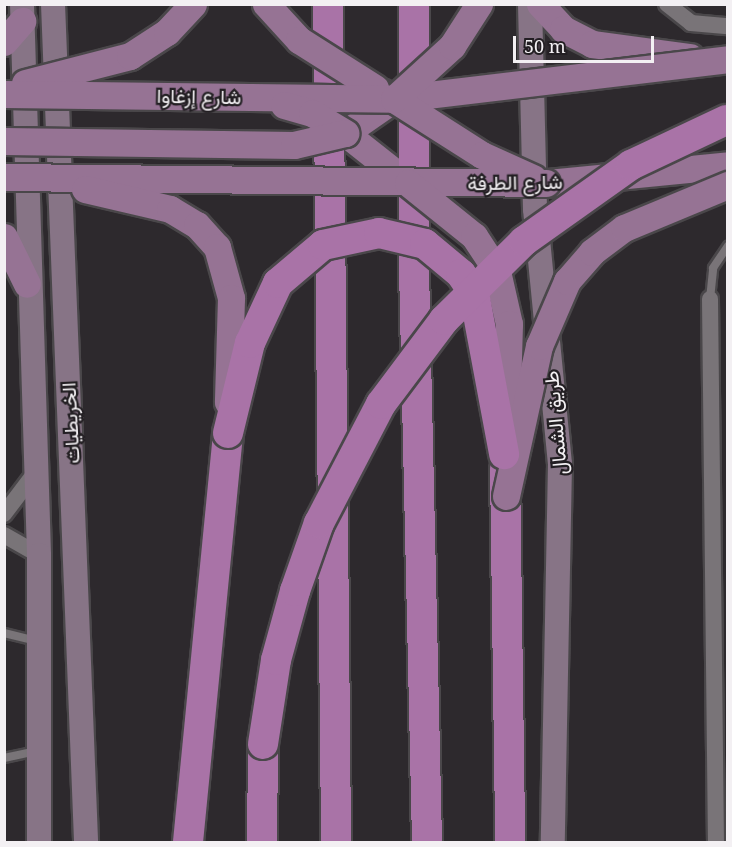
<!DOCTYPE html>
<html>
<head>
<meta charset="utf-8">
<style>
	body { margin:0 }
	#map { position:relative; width:732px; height:847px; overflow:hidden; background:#2d292d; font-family:"Noto Serif",Vazirmatn,serif }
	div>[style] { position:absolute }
	.roads { filter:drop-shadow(2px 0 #4a474a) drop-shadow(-2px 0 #4a474a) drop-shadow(0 2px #4a474a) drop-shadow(0 -2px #4a474a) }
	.service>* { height:8px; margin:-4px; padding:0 4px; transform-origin:4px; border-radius:4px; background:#797478 }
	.minor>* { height:16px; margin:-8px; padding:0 8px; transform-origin:8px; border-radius:8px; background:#797478 }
	.secondary>* { height:24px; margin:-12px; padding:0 12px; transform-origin:12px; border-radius:12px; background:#877486 }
	.primary>* { height:27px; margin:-13.5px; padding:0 13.5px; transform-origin:13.5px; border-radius:13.5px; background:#967394 }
	.motorway>* { height:30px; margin:-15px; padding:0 15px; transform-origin:15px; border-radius:15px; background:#a973a7 }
	.bridges { filter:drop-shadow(2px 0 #4a474a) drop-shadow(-2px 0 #4a474a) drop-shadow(0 2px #4a474a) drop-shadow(0 -2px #4a474a) }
	.primary-bridge>* { height:27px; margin:-13.5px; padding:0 13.5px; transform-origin:13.5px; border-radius:13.5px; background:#967394 }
	.motorway-bridge>* { height:30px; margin:-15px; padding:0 15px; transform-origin:15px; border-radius:15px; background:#a973a7 }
	span { translate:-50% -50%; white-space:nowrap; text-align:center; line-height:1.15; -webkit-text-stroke:4.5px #231f23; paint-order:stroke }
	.street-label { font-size:20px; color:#f3f0f3 }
	.frame { position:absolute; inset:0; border:6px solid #f3f0f3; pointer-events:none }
	.scale { position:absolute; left:513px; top:36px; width:141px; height:27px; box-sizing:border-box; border:3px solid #f3f0f3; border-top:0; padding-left:8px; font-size:18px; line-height:21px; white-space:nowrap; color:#f3f0f3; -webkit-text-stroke:4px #231f23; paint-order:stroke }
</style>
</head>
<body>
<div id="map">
	<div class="roads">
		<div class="service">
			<div style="left:710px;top:299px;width:31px;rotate:-84deg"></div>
			<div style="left:713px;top:268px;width:27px;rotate:-56deg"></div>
			<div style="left:4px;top:633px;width:33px;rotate:14deg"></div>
			<div style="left:4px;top:758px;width:34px;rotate:-12deg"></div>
		</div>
		<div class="minor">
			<div style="left:667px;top:4px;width:31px;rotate:38deg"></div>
			<div style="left:691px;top:23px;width:37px;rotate:5deg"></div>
			<div style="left:710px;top:299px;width:543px;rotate:89.37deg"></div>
			<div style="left:4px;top:514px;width:51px;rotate:-52.9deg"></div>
			<div style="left:4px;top:535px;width:40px;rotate:29.7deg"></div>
		</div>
		<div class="secondary">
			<div style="left:22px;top:4px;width:551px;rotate:88.23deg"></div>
			<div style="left:39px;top:555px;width:287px;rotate:90deg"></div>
			<div style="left:53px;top:4px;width:839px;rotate:87.74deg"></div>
			<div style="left:530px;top:4px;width:205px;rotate:88.6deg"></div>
			<div style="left:535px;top:209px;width:256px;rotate:84.4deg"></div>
			<div style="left:560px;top:464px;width:378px;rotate:91.1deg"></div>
		</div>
		<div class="primary">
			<div style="left:540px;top:4px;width:34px;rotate:47deg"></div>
			<div style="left:563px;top:29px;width:33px;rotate:27deg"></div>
			<div style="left:592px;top:44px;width:99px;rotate:7.6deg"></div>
			<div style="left:4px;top:42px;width:28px;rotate:-49deg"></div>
			<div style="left:381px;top:92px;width:15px;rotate:28deg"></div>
			<div style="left:394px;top:99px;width:60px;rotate:145.2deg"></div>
			<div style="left:345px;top:133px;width:80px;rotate:38.4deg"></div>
			<div style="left:546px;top:183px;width:183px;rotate:-5.6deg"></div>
			<div style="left:4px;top:237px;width:52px;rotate:63.9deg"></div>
		</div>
		<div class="motorway">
			<div style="left:328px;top:4px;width:838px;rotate:89.45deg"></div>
			<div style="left:414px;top:4px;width:264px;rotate:90deg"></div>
			<div style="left:414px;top:268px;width:574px;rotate:88.7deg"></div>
			<div style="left:505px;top:468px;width:374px;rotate:89.2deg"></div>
			<div style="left:188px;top:842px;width:411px;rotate:-84.4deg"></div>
			<div style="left:262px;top:842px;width:98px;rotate:-89.4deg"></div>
		</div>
	</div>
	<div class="bridges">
		<div class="primary-bridge">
			<div style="left:266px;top:4px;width:49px;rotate:47.5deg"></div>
			<div style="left:299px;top:40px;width:90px;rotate:32.3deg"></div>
			<div style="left:25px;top:83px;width:108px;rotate:-14.4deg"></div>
			<div style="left:130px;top:56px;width:44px;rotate:-33deg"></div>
			<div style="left:167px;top:32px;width:38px;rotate:-47deg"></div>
			<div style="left:4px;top:94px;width:390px;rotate:0.7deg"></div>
			<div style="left:394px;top:99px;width:336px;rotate:-6.8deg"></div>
			<div style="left:394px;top:99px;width:104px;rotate:32.5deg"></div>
			<div style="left:482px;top:155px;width:56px;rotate:24.3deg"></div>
			<div style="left:394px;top:99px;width:79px;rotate:-42.4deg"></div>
			<div style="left:452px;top:46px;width:50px;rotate:-57.3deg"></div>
			<div style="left:284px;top:105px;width:29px;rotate:16deg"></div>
			<div style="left:312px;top:113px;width:39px;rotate:31deg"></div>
			<div style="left:4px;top:141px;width:290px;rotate:0.8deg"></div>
			<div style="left:294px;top:145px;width:52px;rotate:-13.2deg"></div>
			<div style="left:4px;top:177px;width:542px;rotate:0.63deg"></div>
			<div style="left:408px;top:183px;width:85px;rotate:38.8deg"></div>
			<div style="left:474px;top:236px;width:42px;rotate:56.7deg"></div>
			<div style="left:497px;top:271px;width:54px;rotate:77.2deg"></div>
			<div style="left:509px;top:324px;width:102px;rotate:91.7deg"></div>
			<div style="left:85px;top:189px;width:87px;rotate:13.2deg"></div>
			<div style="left:170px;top:209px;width:31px;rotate:31deg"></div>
			<div style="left:197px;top:225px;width:30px;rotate:48deg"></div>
			<div style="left:217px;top:247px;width:53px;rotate:74.6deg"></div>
			<div style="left:231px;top:298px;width:104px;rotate:91.7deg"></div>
			<div style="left:506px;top:496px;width:154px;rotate:-77.6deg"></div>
			<div style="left:539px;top:346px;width:71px;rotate:-66.7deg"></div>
			<div style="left:567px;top:281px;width:38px;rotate:-49deg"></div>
			<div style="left:592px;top:252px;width:40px;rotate:-37deg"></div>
			<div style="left:624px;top:228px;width:113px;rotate:-22.5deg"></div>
		</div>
		<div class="motorway-bridge">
			<div style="left:228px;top:433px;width:93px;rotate:-76.3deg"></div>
			<div style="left:250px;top:343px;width:66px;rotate:-65deg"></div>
			<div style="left:278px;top:283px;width:59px;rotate:-40.2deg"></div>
			<div style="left:323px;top:245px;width:57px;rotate:-12.1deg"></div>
			<div style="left:379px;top:233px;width:47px;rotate:13.4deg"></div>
			<div style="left:425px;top:244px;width:47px;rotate:39.8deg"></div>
			<div style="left:461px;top:274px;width:23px;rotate:56deg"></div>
			<div style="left:474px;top:293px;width:164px;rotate:79.4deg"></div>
			<div style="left:263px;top:744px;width:85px;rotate:-81.2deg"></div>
			<div style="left:276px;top:660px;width:72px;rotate:-74.6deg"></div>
			<div style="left:295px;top:591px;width:72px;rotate:-70.6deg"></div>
			<div style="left:319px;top:523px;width:134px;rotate:-62.5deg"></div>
			<div style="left:381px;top:404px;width:105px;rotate:-53.1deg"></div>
			<div style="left:444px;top:320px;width:112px;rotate:-44.6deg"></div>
			<div style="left:524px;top:241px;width:131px;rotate:-35.4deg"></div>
			<div style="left:631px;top:165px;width:105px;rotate:-25.3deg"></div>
		</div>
	</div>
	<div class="street-label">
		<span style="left:199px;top:96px;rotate:1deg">شارع إزغاوا</span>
		<span style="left:515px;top:182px;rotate:-1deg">شارع الطرفة</span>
		<span style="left:70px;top:423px;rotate:-93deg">الخريطيات</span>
		<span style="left:555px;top:423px;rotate:-95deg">طريق الشمال</span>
	</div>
	<div class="frame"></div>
	<div class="scale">50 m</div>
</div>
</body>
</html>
